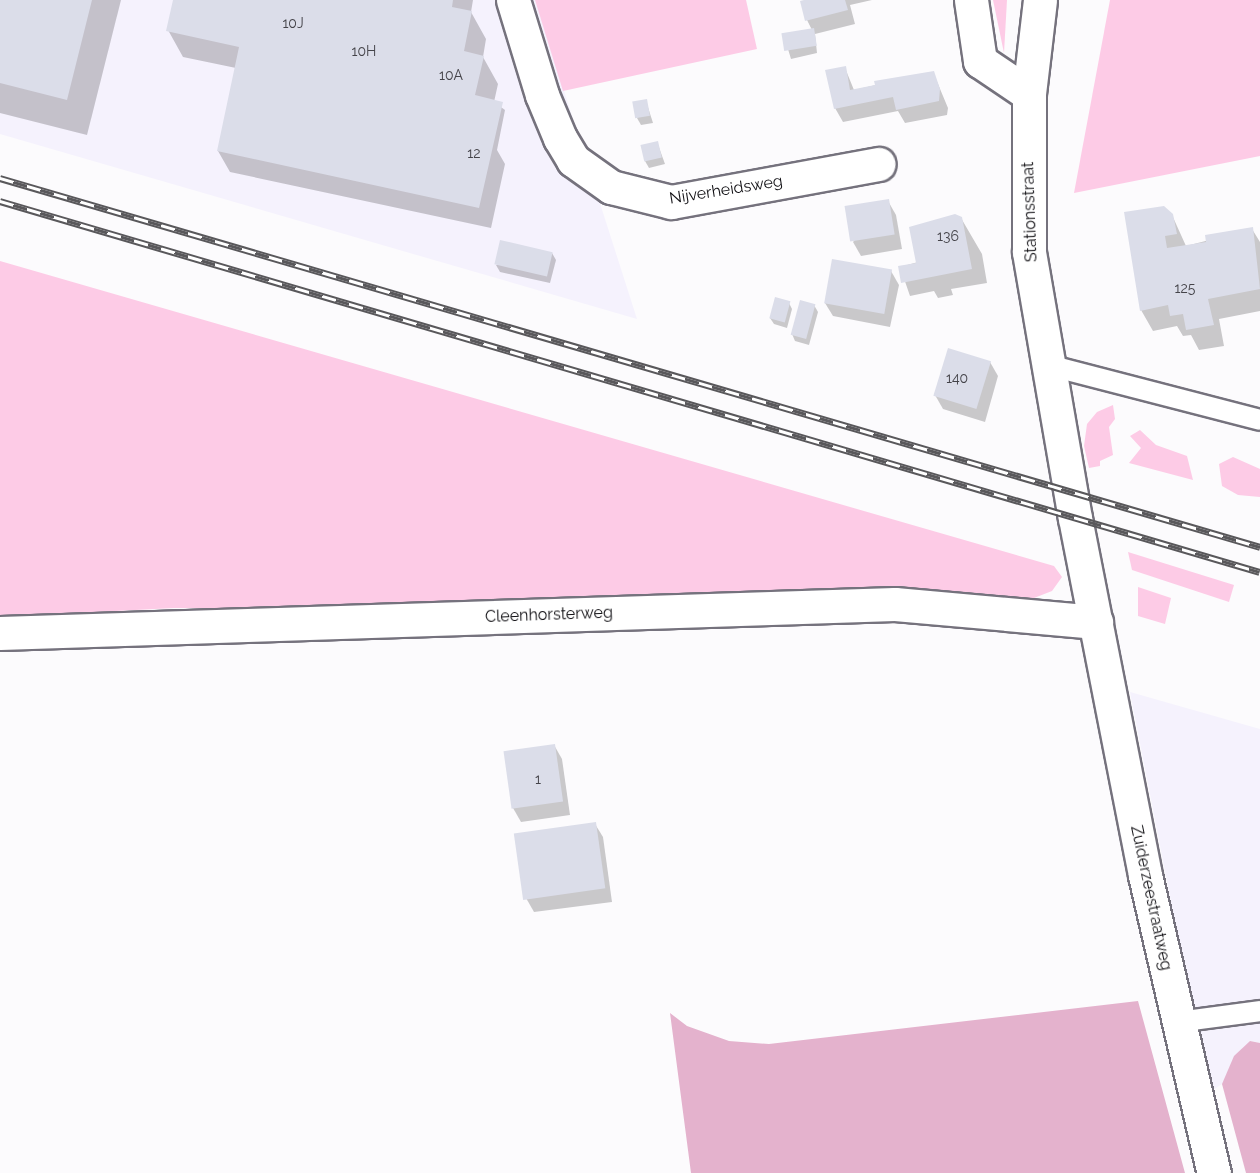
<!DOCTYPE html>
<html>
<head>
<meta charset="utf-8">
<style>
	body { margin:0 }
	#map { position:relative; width:1260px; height:1173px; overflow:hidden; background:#fcfbfd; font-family:Raleway,sans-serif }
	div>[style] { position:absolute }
	.built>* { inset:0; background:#f5f2fd }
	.green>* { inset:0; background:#fdcbe6 }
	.forest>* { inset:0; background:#e4b2cd }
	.shadow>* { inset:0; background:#0003 }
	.building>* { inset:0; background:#dbdde9; transform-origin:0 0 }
	.roads { filter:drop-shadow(2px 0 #75727d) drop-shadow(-2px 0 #75727d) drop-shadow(0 2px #75727d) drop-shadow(0 -2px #75727d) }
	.service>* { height:20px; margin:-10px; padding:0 10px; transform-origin:10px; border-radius:10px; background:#fff }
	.minor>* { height:33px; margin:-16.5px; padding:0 16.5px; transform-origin:16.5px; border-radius:16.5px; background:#fff }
	.tertiary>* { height:33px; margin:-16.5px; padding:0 16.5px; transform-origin:16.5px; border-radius:16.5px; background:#fff }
	.rail>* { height:7px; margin-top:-3.5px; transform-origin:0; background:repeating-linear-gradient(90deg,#fff 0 14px,#59585b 0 28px); box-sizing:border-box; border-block:2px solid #59585b }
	span { translate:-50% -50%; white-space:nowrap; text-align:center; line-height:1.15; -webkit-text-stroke:4.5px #fff; paint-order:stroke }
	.number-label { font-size:14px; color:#444349 }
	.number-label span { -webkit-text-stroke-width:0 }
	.street-label { font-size:16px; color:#111014 }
</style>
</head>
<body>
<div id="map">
	<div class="built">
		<div style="clip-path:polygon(0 0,535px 0,637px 319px,0 134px)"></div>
		<div style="clip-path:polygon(1130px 692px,1260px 729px,1260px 1043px,1250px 1041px,1222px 1084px,1213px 1090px,1178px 938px)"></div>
	</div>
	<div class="green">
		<div style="clip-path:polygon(535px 0,746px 0,757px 49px,563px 91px)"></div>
		<div style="clip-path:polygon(993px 0,1007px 0,1004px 53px)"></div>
		<div style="clip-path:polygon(1110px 0,1260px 0,1260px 156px,1074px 193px)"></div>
		<div style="clip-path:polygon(0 261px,1054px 566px,1062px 577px,1052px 591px,1034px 598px,745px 594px,549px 598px,351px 609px,174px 608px,0 617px)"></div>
		<div style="clip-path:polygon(1113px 405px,1115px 419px,1109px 427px,1113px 455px,1100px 461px,1100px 466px,1089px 468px,1084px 446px,1087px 424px,1097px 412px)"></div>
		<div style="clip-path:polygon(1140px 430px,1156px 445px,1187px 456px,1193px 480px,1129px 463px,1141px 448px,1130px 436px)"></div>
		<div style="clip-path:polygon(1233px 457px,1260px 469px,1260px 497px,1238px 495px,1222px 486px,1219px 464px)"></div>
		<div style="clip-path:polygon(1128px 552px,1234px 585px,1229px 602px,1132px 570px)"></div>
		<div style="clip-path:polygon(1138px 587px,1171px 598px,1165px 624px,1138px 616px)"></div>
	</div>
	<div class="forest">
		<div style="clip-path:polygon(1138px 1001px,1185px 1173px,691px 1173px,670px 1013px,687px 1026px,729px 1041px,769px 1044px)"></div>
		<div style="clip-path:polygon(1250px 1041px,1260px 1043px,1260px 1173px,1246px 1173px,1222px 1084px,1234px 1056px)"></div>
	</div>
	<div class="shadow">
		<div style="clip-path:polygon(0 0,121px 0,87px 135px,0 113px)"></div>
		<div style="clip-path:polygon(174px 0,473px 0,471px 12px,486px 39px,483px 57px,498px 84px,494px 102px,505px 110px,497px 150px,505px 164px,491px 228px,230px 172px,218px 151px,236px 68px,183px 57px,168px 30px)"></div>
		<div style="clip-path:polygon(810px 0,872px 0,850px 5px,855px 24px,815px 34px,817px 53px,791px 59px,784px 36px,812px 30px,807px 20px)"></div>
		<div style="clip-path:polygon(845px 68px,854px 90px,933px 72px,948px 108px,947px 115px,905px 123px,898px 111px,843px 122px,835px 108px)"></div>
		<div style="clip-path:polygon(646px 101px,653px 123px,641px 125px,637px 118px)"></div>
		<div style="clip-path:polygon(657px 142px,665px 164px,649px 168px,645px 161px)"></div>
		<div style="clip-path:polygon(888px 201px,896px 215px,902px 249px,861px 256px,853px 242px)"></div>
		<div style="clip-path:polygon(1126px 214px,1172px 215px,1186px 246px,1252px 229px,1260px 242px,1260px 311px,1219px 319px,1224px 346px,1199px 350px,1191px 335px,1183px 336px,1177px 326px,1153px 331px,1141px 310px)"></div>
		<div style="clip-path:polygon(961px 218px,982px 254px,987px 283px,951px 289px,953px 295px,938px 298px,934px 291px,910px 296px,900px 267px,918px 262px)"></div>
		<div style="clip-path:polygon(552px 253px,556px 260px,550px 283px,500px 272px,496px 265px)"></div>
		<div style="clip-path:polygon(891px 271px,899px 285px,890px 327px,833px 316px,825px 303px)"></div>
		<div style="clip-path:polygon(789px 303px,792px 309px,787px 328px,774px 324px,770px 318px)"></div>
		<div style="clip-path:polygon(814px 305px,818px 312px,809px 345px,795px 341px,792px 334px)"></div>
		<div style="clip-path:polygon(990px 362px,998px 376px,985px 422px,943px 409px,935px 395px)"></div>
		<div style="clip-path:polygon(554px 745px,562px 759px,570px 815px,521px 822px,513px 808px)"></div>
		<div style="clip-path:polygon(595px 824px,603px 837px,612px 902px,534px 912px,526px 898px)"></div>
	</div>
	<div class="building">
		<div style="clip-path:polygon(0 0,92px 0,67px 100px,0 83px)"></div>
		<div style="clip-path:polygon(173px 0,453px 0,452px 7px,472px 11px,464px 51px,484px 56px,475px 95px,503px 102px,479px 208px,217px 151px,239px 47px,166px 31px)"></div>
		<div style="clip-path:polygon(804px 0,845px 0,848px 10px,805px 21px,800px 1px)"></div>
		<div style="left:814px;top:28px;width:18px;height:33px;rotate:81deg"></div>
		<div style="clip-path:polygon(846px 66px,850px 90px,875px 85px,874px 81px,934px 71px,940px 89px,939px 101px,896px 110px,893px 97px,834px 109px,825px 70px)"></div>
		<div style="left:647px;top:99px;width:17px;height:15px;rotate:80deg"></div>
		<div style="left:658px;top:141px;width:17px;height:18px;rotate:77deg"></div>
		<div style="left:889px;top:199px;width:36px;height:45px;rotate:81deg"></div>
		<div style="clip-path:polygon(1164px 206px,1173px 214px,1177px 234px,1165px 236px,1167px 248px,1206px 242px,1205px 235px,1253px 227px,1260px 289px,1208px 299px,1214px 325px,1186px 330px,1183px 314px,1170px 316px,1168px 305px,1140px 311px,1124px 212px)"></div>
		<div style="clip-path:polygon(955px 214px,962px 217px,972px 269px,901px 283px,898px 266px,916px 263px,909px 227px)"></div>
		<div style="left:500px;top:240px;width:54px;height:25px;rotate:13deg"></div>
		<div style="left:832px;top:259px;width:61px;height:45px;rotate:10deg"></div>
		<div style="left:775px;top:297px;width:16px;height:22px;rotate:15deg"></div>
		<div style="left:800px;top:300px;width:16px;height:36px;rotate:15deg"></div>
		<div style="left:948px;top:348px;width:45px;height:50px;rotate:17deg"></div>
		<div style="left:555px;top:744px;width:58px;height:52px;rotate:82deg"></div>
		<div style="left:596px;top:822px;width:67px;height:83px;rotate:82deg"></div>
	</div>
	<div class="roads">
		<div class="service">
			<div style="left:1048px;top:365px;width:219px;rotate:14.5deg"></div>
			<div style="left:1177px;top:1022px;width:84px;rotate:-7.5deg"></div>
		</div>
		<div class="minor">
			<div style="left:513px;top:0;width:99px;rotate:73deg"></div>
			<div style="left:542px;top:95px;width:47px;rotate:67.3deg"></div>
			<div style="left:560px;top:138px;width:26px;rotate:59deg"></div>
			<div style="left:573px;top:160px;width:47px;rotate:35.4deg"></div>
			<div style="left:611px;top:187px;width:62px;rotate:14deg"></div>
			<div style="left:671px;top:202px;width:211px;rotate:-10.4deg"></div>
			<div style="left:971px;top:0;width:62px;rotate:81.6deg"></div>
			<div style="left:980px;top:61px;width:59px;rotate:34deg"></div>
			<div style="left:0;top:633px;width:895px;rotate:-1.86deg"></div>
			<div style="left:895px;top:604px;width:202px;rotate:5.1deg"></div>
		</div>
		<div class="tertiary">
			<div style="left:1040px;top:0;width:95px;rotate:96.7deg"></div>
			<div style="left:1029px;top:94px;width:158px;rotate:90deg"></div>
			<div style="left:1029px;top:252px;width:270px;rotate:80.2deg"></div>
			<div style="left:1075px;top:518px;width:364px;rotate:78.9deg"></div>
			<div style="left:1145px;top:875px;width:306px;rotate:77deg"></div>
		</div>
	</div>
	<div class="rail">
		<div style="left:0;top:178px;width:1313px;rotate:16.32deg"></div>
		<div style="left:0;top:201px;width:1313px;rotate:16.41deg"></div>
	</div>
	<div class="number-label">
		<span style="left:293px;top:23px">10J</span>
		<span style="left:364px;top:51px">10H</span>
		<span style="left:451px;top:75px">10A</span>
		<span style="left:474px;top:153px">12</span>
		<span style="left:948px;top:236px">136</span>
		<span style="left:1185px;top:288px">125</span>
		<span style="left:957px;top:378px">140</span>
		<span style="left:538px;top:779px">1</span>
	</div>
	<div class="street-label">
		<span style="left:726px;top:190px;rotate:-9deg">Nijverheidsweg</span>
		<span style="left:1030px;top:212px;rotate:-92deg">Stationsstraat</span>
		<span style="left:549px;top:615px;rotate:-2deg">Cleenhorsterweg</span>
		<span style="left:1151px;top:898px;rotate:78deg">Zuiderzeestraatweg</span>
	</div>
</div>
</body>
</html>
